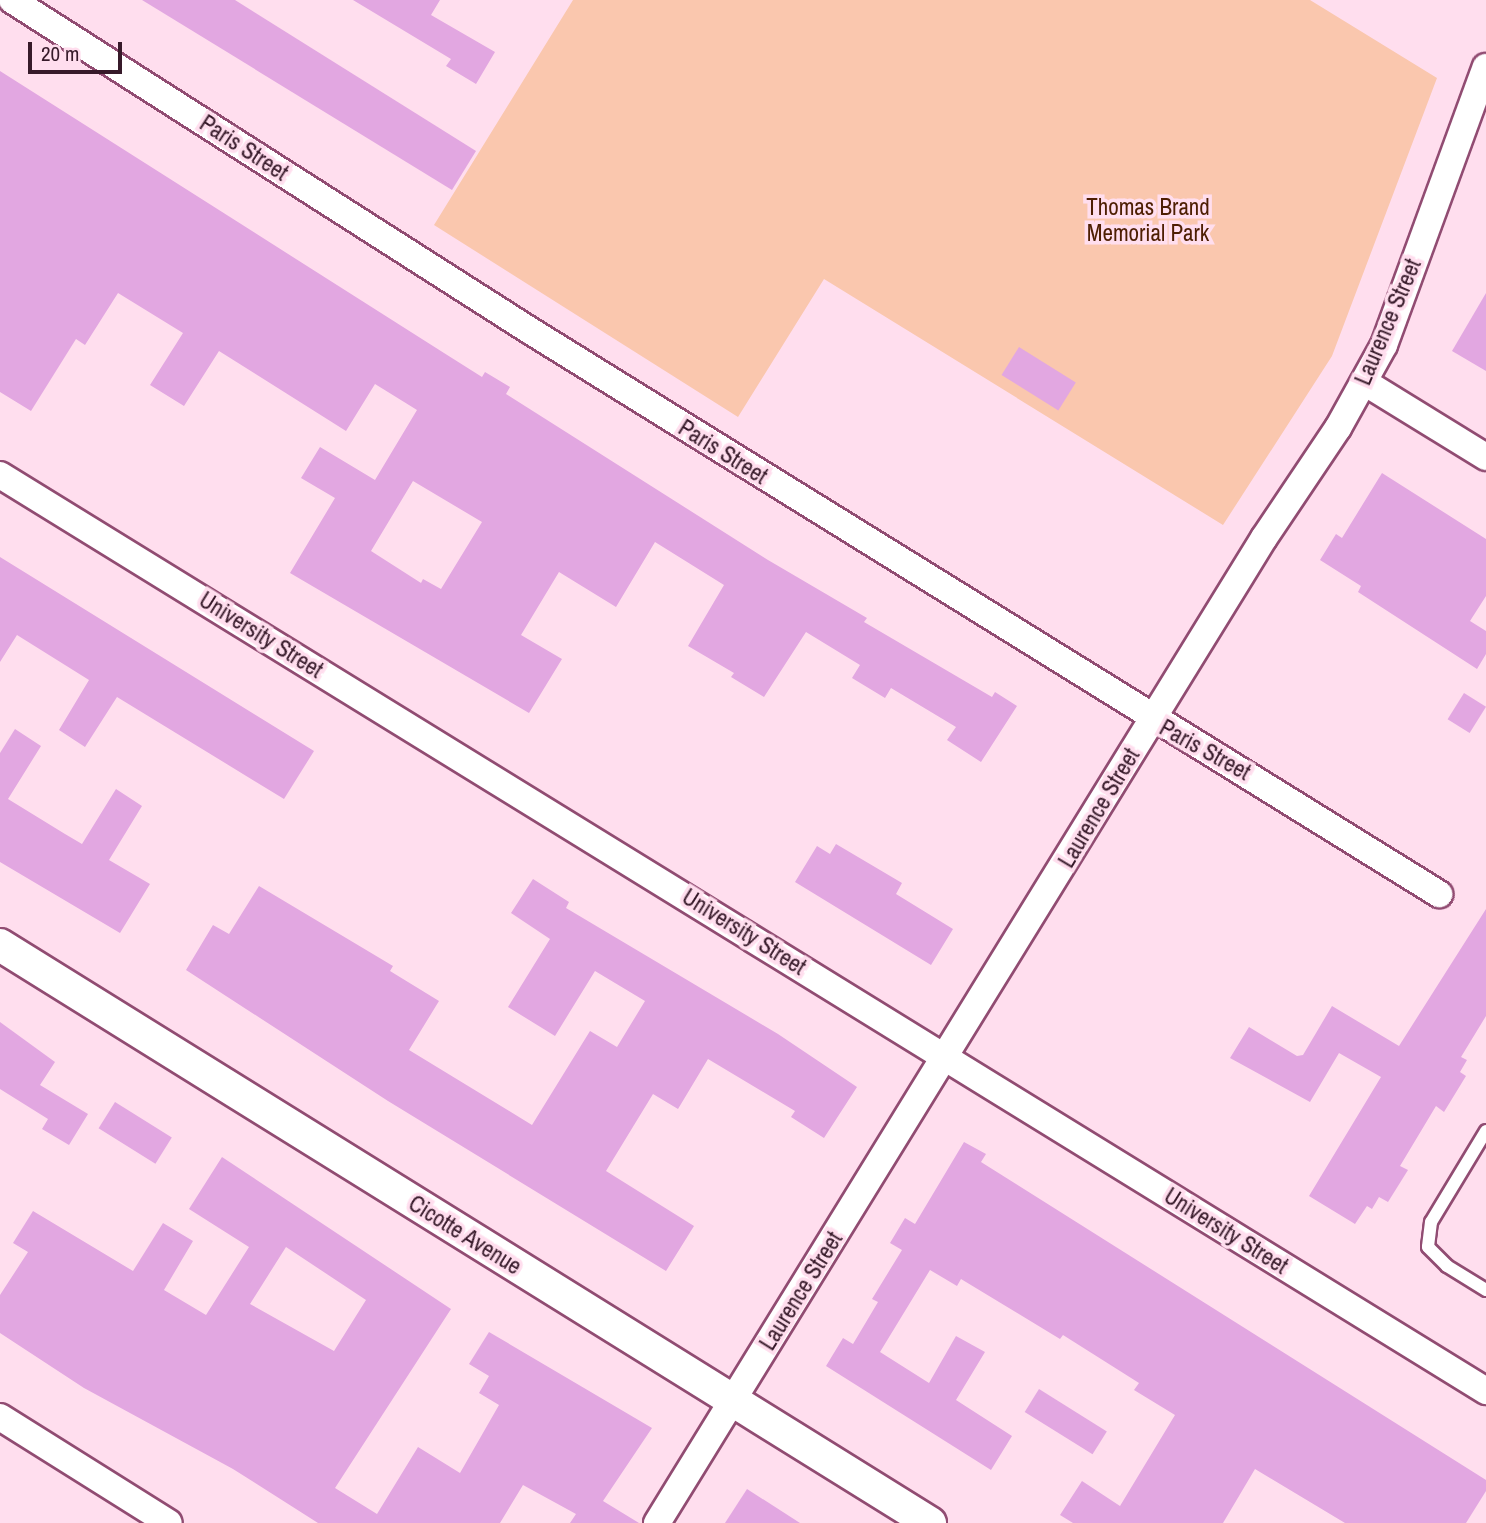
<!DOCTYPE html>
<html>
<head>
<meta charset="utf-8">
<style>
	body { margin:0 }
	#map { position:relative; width:1486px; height:1523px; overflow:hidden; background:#ffdeee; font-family:"Archivo Narrow",sans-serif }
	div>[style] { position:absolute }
	.green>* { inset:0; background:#fac7ae }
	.building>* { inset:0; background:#e2a7e1; transform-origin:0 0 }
	.roads { filter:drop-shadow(2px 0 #914c72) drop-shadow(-2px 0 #914c72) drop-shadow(0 2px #914c72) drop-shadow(0 -2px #914c72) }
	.service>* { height:12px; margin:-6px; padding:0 6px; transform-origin:6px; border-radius:6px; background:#fff }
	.minor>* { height:26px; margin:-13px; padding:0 13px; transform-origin:13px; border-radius:13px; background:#fff }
	.tertiary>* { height:32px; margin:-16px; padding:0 16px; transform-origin:16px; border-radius:16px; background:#fff }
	span { translate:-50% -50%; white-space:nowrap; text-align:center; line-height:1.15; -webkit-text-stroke:7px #ffdeee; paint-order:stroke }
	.street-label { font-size:23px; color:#371a2a }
	.park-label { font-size:23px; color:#4d1e02 }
	.scale { position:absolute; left:28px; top:42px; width:94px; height:32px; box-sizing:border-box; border:4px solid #371a2a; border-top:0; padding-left:9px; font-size:21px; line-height:24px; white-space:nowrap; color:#371a2a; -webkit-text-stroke:5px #ffdeee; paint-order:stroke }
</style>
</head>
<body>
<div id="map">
	<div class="green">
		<div style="clip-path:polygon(573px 0,1310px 0,1437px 78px,1332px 356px,1223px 525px,824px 279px,738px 417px,434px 225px)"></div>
	</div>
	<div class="building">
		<div style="clip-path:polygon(142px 0,235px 0,476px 151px,452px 190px)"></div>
		<div style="clip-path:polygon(353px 0,440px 0,431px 15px,495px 52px,476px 84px,446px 66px,451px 59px)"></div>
		<div style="clip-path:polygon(evenodd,0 71px,444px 353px,482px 377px,485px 372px,510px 387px,506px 394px,768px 560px,867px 618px,864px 622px,992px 697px,995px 692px,1017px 706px,981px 762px,947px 740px,956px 727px,891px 688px,885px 698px,852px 678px,860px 665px,806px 632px,764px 697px,731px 677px,734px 673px,688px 646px,724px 585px,655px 542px,616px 607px,559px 572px,521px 635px,562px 659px,529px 713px,290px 573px,335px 498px,301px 478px,320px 447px,375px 480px,417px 410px,375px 384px,346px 431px,219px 351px,184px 406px,150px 385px,183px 333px,118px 293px,85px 345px,76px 339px,31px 411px,0 392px,0 71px,413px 481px,482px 522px,441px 589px,423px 579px,421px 583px,371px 551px,413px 481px)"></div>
		<div style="clip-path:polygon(1486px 293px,1486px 371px,1452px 351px)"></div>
		<div style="left:1019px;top:347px;width:67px;height:33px;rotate:32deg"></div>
		<div style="clip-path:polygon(1382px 473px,1486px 539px,1486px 596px,1470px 621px,1486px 631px,1486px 654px,1477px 669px,1358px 592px,1361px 586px,1320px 560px,1336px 534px,1342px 538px)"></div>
		<div style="clip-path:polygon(0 557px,314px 751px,284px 799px,117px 697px,85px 747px,59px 730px,89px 680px,17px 635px,0 662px)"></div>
		<div style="left:1464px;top:693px;width:26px;height:31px;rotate:32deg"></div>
		<div style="clip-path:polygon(15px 729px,41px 746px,8px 799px,65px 834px,82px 844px,116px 789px,142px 806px,109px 860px,150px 884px,120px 933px,0 862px,0 753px)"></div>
		<div style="clip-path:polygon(836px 844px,902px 883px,896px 894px,953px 929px,931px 965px,795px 882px,817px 846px,830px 854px)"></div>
		<div style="clip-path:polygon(533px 879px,569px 902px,566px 908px,778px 1034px,857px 1087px,824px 1138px,791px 1117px,795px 1111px,708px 1059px,678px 1109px,653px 1094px,606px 1171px,694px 1226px,666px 1271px,388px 1101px,186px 970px,213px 925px,229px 934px,259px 886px,393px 966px,390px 971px,439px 1001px,409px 1050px,532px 1125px,590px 1031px,617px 1047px,645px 1001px,595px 971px,555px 1036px,508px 1007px,550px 939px,511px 913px)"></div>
		<div style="clip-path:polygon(1486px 909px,1486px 1016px,1461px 1057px,1467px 1060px,1460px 1072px,1466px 1076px,1444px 1112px,1436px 1106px,1400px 1166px,1408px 1170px,1388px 1202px,1379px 1197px,1372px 1209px,1367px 1206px,1355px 1224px,1309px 1196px,1381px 1077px,1339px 1053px,1310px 1102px,1230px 1058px,1249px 1027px,1297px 1056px,1303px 1055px,1332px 1006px,1399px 1046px)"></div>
		<div style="clip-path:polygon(0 1022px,55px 1062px,40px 1085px,88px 1114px,69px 1145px,42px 1129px,48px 1119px,0 1089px)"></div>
		<div style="left:115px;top:1102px;width:67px;height:31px;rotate:32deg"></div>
		<div style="clip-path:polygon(964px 1142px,986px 1154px,981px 1162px,1486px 1480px,1486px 1491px,1466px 1523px,1345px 1523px,1255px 1469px,1223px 1523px,1073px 1523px,1060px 1515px,1082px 1481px,1120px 1506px,1175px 1415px,1134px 1390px,1139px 1383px,1063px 1335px,1060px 1339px,961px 1279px,957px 1286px,930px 1270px,880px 1352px,929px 1383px,956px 1336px,985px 1352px,956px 1400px,1012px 1436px,991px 1470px,826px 1366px,843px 1338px,853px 1344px,878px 1302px,872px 1299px,902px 1250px,890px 1243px,905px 1218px,915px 1224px)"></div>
		<div style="clip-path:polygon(evenodd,222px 1157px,451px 1309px,335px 1488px,377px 1514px,418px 1447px,460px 1473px,499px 1405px,479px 1393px,489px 1376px,469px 1364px,489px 1332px,652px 1428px,603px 1501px,639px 1523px,570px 1523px,576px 1514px,523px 1485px,500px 1523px,318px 1523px,233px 1469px,84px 1388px,0 1333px,0 1295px,28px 1252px,13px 1243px,33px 1211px,133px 1271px,163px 1223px,193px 1241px,164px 1290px,206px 1315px,249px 1247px,189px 1209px,222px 1157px,286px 1247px,366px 1300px,334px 1351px,250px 1304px,286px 1247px)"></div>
		<div style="left:1039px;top:1389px;width:80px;height:27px;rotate:32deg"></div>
		<div style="clip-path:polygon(747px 1489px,800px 1523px,725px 1523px)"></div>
	</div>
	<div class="roads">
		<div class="service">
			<div style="left:1486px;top:1131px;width:106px;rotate:121.1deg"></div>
			<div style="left:1431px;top:1222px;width:25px;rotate:97deg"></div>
			<div style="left:1428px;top:1247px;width:27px;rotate:45deg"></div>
			<div style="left:1447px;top:1266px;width:46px;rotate:31.6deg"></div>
		</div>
		<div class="minor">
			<div style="left:12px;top:0;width:613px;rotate:32.55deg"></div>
			<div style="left:529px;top:330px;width:1071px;rotate:31.79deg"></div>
			<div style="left:1364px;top:382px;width:143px;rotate:31.6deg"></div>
			<div style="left:0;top:475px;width:1746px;rotate:31.65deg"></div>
			<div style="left:0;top:1417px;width:199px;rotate:32.1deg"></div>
			<div style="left:657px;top:1523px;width:1157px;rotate:-58.36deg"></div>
			<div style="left:1264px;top:538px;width:133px;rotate:-56.1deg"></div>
			<div style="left:1338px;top:428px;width:95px;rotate:-61deg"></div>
			<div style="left:1384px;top:345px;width:296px;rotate:-69.9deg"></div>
		</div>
		<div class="tertiary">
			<div style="left:0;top:945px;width:1095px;rotate:31.86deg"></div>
		</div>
	</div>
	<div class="street-label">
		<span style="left:244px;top:148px;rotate:33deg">Paris Street</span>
		<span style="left:1388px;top:322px;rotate:-67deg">Laurence Street</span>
		<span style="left:723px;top:452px;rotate:32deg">Paris Street</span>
		<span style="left:261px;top:635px;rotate:32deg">University Street</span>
		<span style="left:1205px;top:750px;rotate:29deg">Paris Street</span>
		<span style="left:1099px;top:808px;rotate:-59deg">Laurence Street</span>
		<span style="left:744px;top:932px;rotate:32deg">University Street</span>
		<span style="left:1226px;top:1231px;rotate:32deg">University Street</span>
		<span style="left:465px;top:1235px;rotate:32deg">Cicotte Avenue</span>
		<span style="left:801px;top:1291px;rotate:-58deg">Laurence Street</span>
	</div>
	<div class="park-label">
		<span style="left:1148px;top:220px">Thomas Brand<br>Memorial Park</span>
	</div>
	<div class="scale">20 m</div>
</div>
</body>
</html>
